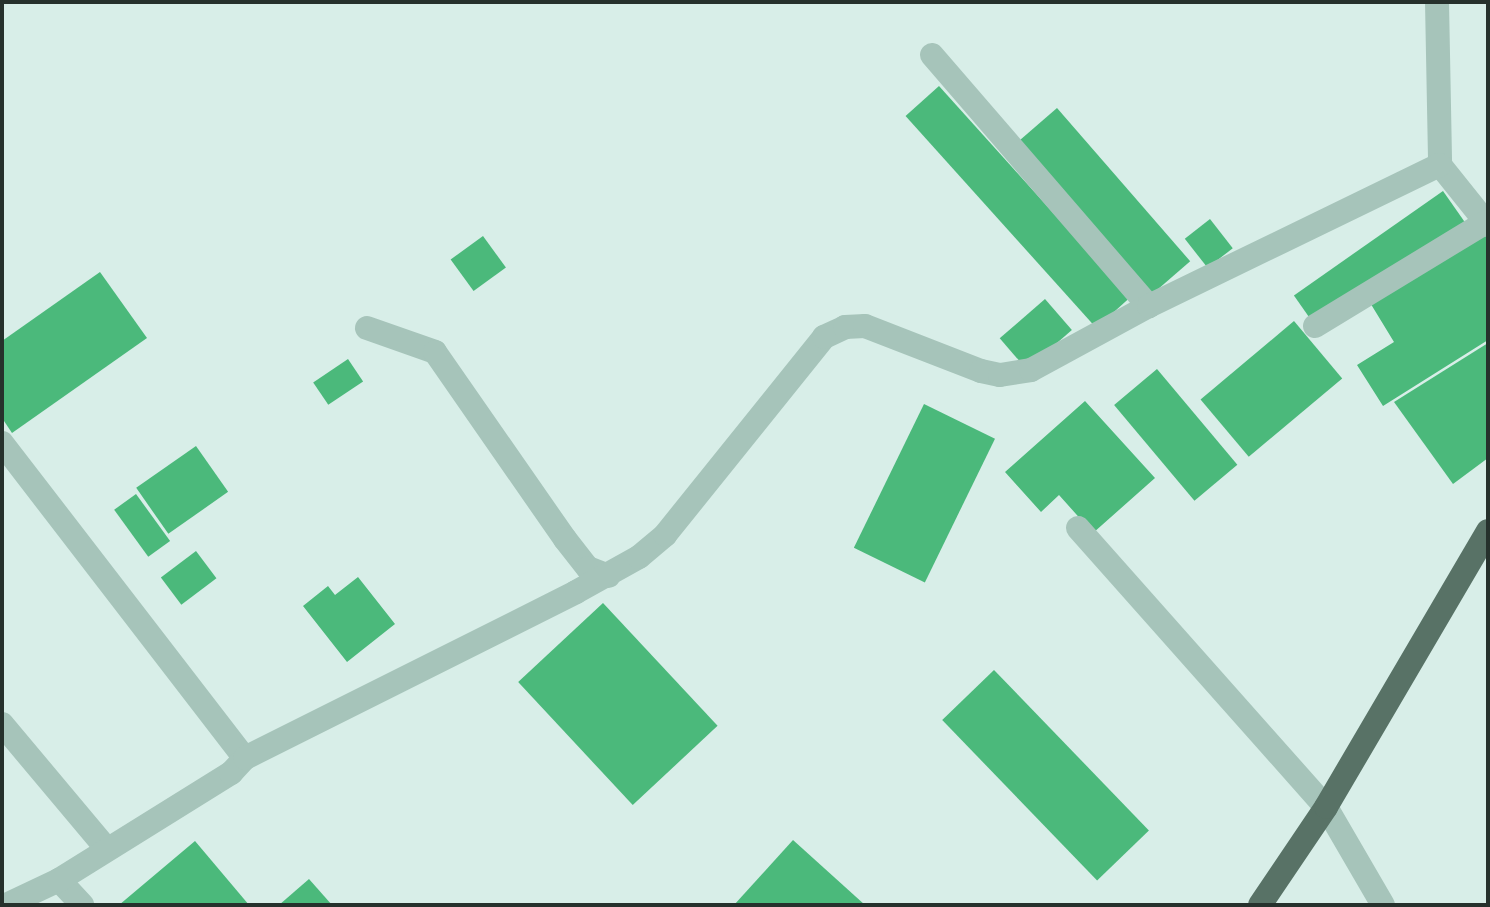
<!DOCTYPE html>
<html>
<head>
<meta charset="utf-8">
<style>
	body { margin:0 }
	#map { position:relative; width:1490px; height:907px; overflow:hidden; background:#d8eee8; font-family:Raleway,sans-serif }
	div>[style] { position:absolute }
	.building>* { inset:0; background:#4bb97b; transform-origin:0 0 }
	.minor>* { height:24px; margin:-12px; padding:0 12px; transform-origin:12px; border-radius:12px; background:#a6c4ba }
	.major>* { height:24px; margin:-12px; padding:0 12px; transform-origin:12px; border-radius:12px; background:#587266 }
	span { translate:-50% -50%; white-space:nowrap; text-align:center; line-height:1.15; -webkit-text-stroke:7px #e4f6f1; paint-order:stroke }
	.frame { position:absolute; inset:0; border:4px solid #26312c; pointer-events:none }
</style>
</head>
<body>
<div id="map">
	<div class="building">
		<div style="left:939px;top:86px;width:285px;height:45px;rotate:48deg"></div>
		<div style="left:1057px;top:108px;width:203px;height:52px;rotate:49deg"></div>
		<div style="left:1443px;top:191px;width:44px;height:182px;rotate:55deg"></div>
		<div style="left:1210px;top:219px;width:37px;height:32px;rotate:52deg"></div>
		<div style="clip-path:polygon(1482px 230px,1488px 239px,1488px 340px,1383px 406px,1357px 365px,1394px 342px,1369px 301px)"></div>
		<div style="left:483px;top:236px;width:39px;height:40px;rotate:54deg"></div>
		<div style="clip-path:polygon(100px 272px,147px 338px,12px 433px,2px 418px,2px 341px)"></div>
		<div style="left:1045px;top:299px;width:41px;height:60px;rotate:49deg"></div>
		<div style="left:1294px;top:321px;width:75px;height:122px;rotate:50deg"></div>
		<div style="clip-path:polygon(1488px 343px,1488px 458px,1453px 484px,1394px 402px)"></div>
		<div style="left:348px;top:359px;width:27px;height:42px;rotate:56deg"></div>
		<div style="left:1157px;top:369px;width:125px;height:56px;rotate:50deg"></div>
		<div style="clip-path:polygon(1085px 401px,1155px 478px,1093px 533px,1059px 495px,1041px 512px,1005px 472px)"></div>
		<div style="left:924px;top:404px;width:79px;height:160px;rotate:26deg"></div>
		<div style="left:196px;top:446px;width:56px;height:73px;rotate:55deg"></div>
		<div style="left:136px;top:494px;width:58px;height:27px;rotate:54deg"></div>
		<div style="left:196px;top:551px;width:34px;height:44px;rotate:53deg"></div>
		<div style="clip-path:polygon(358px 577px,395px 624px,347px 662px,303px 606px,328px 586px,335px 595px)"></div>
		<div style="left:603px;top:603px;width:168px;height:116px;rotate:47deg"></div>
		<div style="left:994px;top:670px;width:223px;height:72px;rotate:46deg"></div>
		<div style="clip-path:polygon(793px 840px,865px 905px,734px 905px)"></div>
		<div style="clip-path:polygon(195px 841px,249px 905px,119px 905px)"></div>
		<div style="clip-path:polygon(309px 879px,332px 905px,279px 905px)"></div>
	</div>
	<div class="minor">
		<div style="left:1437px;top:2px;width:163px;rotate:88.9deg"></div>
		<div style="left:1440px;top:165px;width:77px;rotate:51.3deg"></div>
		<div style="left:932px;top:55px;width:332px;rotate:49.2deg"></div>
		<div style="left:1315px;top:326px;width:200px;rotate:-31.3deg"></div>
		<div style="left:367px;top:328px;width:72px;rotate:19.4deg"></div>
		<div style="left:435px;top:352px;width:228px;rotate:55.2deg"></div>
		<div style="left:565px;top:539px;width:37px;rotate:52deg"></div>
		<div style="left:588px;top:568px;width:22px;rotate:21deg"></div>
		<div style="left:2px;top:443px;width:398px;rotate:52.4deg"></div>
		<div style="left:1078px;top:528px;width:373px;rotate:48.4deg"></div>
		<div style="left:1326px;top:807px;width:113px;rotate:59.8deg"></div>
		<div style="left:2px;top:724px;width:162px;rotate:50deg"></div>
		<div style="left:59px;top:880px;width:34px;rotate:47deg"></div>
		<div style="left:6px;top:905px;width:59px;rotate:-25.3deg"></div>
		<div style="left:59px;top:880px;width:203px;rotate:-31.9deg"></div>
		<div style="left:231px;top:773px;width:21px;rotate:-47deg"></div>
		<div style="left:245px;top:758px;width:370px;rotate:-26.6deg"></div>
		<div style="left:576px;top:592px;width:72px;rotate:-29.1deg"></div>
		<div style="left:639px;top:557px;width:34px;rotate:-40deg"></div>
		<div style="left:665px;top:535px;width:254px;rotate:-51.2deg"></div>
		<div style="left:824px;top:337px;width:23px;rotate:-25deg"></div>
		<div style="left:845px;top:327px;width:20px;rotate:-3deg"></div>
		<div style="left:865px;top:326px;width:124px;rotate:21.2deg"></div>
		<div style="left:981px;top:371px;width:19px;rotate:12deg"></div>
		<div style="left:1000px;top:375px;width:31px;rotate:-9deg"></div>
		<div style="left:1031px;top:370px;width:134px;rotate:-28.5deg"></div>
		<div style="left:1149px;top:306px;width:323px;rotate:-25.9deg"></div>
	</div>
	<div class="major">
		<div style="left:1260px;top:905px;width:118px;rotate:-56deg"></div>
		<div style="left:1326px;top:807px;width:320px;rotate:-59.6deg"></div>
	</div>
	<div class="frame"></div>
</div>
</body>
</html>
